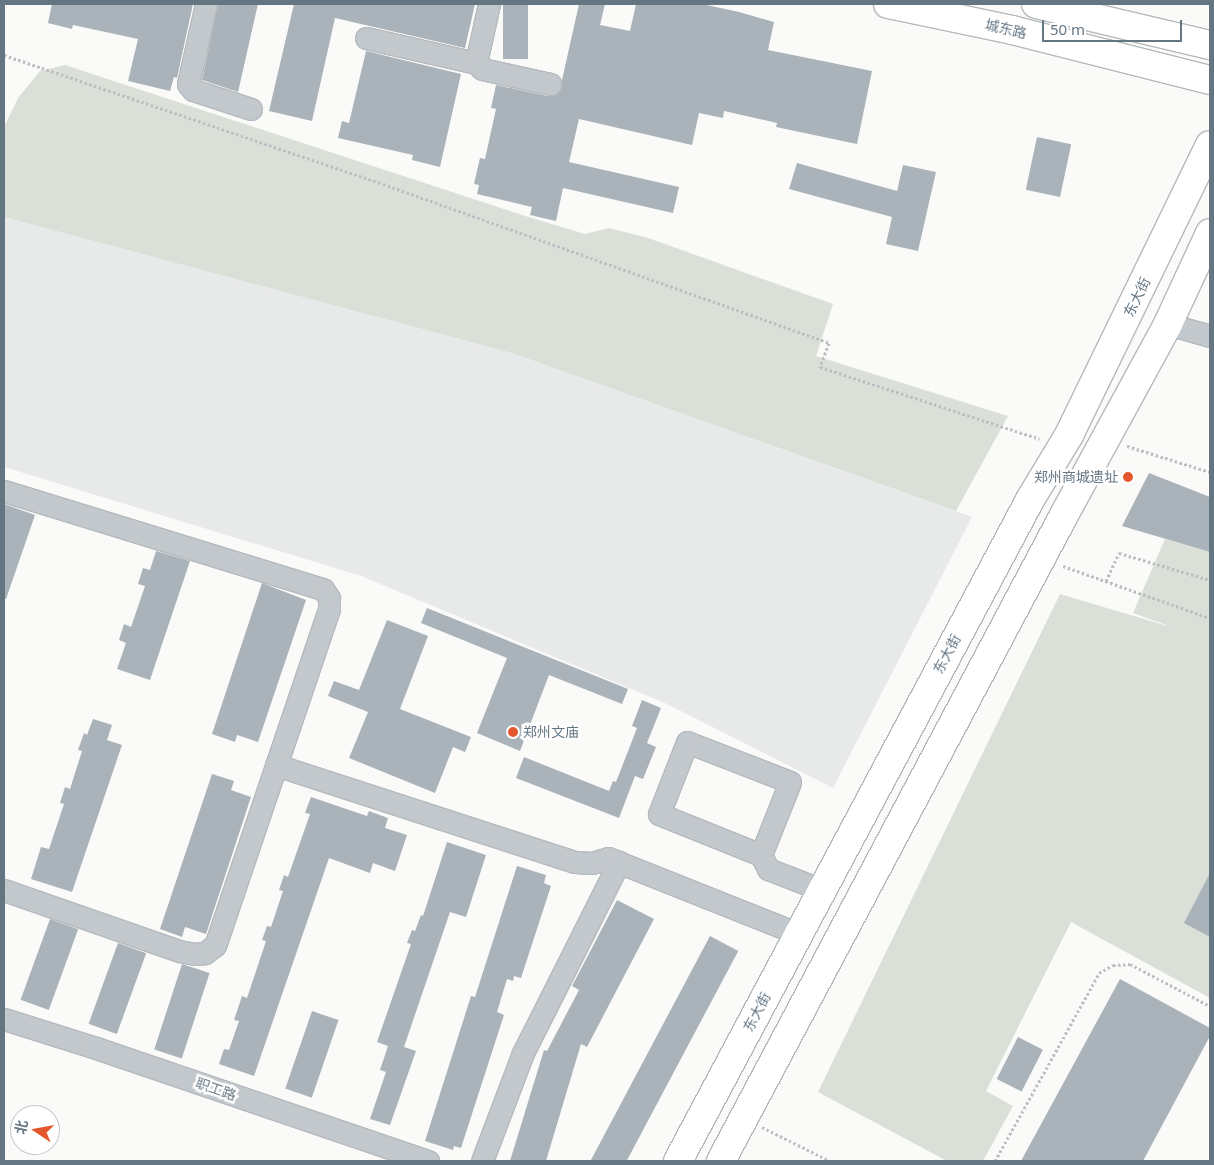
<!DOCTYPE html>
<html>
<head>
<meta charset="utf-8">
<style>
	body { margin:0 }
	#map { position:relative; width:1214px; height:1165px; overflow:hidden; background:#fafaf8; font-family:"Noto Sans","Noto Sans SC",sans-serif }
	div>[style] { position:absolute }
	.built>* { inset:0; background:#e8e9e9 }
	.green>* { inset:0; background:#dadfd7 }
	.building>* { inset:0; background:#aab3b9; transform-origin:0 0 }
	.path>* { height:3px; margin-top:-1.5px; transform-origin:0; background:repeating-linear-gradient(90deg,#bbbfc2 0 2.5px,transparent 0 5px) }
	.roads { filter:drop-shadow(1px 0 #b5babe) drop-shadow(-1px 0 #b5babe) drop-shadow(0 1px #b5babe) drop-shadow(0 -1px #b5babe) }
	.minor>* { height:21px; margin:-10.5px; padding:0 10.5px; transform-origin:10.5px; border-radius:10.5px; background:#c3c8cc }
	.major>* { height:28px; margin:-14px; padding:0 14px; transform-origin:14px; border-radius:14px; background:#fff }
	.dots>* { width:14px; height:14px; translate:-50% -50%; box-sizing:border-box; border:2px solid #fff; border-radius:50% }
	span { translate:-50% -50%; white-space:nowrap; text-align:center; line-height:1.15; -webkit-text-stroke:5px #fff; paint-order:stroke }
	.street-label { font-size:14px; color:#657683 }
	.poi-label { font-size:14px; color:#657683 }
	.right { translate:-100% -50%; text-align:right }
	.left { translate:0 -50%; text-align:left }
	.frame { position:absolute; inset:0; border:5px solid #657683; pointer-events:none }
	.north { position:absolute; left:10px; top:1105px; width:50px; height:50px; box-sizing:border-box; background:#fff; border:1px solid #c1c8cd; border-radius:50%; rotate:282deg; font-size:14px; font-weight:700; line-height:20px; text-align:center; color:#657683 }
	.north::after { content:''; display:block; margin:auto; width:18px; height:22px; background:#e4572e; clip-path:polygon(50% 0,100% 100%,50% 72%,0 100%) }
	.scale { position:absolute; left:1042px; top:20px; width:140px; height:22px; box-sizing:border-box; border:2px solid #657683; border-top:0; padding-left:6px; font-size:15px; line-height:18px; white-space:nowrap; color:#657683; -webkit-text-stroke:4px #fff; paint-order:stroke }
</style>
</head>
<body>
<div id="map">
	<div class="built">
		<div style="clip-path:polygon(4px 217px,512px 353px,972px 517px,833px 788px,667px 704px,361px 576px,4px 467px)"></div>
	</div>
	<div class="green">
		<div style="clip-path:polygon(65px 65px,525px 216px,585px 234px,609px 228px,648px 238px,833px 304px,816px 356px,1008px 416px,956px 511px,512px 353px,4px 217px,4px 127px,18px 98px,40px 71px)"></div>
		<div style="clip-path:polygon(1165px 539px,1210px 552px,1210px 998px,1071px 922px,986px 1091px,1013px 1106px,983px 1161px,947px 1161px,818px 1092px,1060px 594px,1174px 628px,1133px 613px)"></div>
	</div>
	<div class="building">
		<div style="clip-path:polygon(52px 4px,193px 4px,177px 78px,174px 77px,170px 91px,128px 81px,138px 39px,73px 25px,72px 29px,48px 23px)"></div>
		<div style="clip-path:polygon(218px 4px,258px 4px,238px 92px,202px 80px)"></div>
		<div style="clip-path:polygon(294px 4px,475px 4px,465px 48px,335px 18px,312px 121px,269px 111px)"></div>
		<div style="left:503px;top:4px;width:25px;height:55px"></div>
		<div style="clip-path:polygon(579px 4px,605px 4px,600px 25px,630px 31px,636px 4px,702px 4px,739px 12px,774px 22px,768px 50px,872px 71px,857px 144px,776px 127px,777px 123px,724px 111px,723px 118px,699px 113px,692px 145px,579px 119px,569px 162px,679px 187px,673px 213px,563px 188px,556px 221px,530px 215px,532px 207px,477px 194px,479px 185px,474px 184px,480px 158px,485px 159px,496px 109px,491px 108px,496px 85px,547px 96px,559px 93px,562px 86px,562px 80px)"></div>
		<div style="clip-path:polygon(366px 51px,461px 74px,440px 167px,412px 160px,413px 155px,338px 138px,342px 121px,349px 123px)"></div>
		<div style="left:1037px;top:137px;width:35px;height:54px;rotate:12deg"></div>
		<div style="clip-path:polygon(797px 163px,897px 191px,903px 165px,936px 172px,918px 251px,886px 244px,892px 217px,789px 189px)"></div>
		<div style="clip-path:polygon(1149px 473px,1210px 497px,1210px 552px,1122px 526px)"></div>
		<div style="clip-path:polygon(4px 504px,35px 515px,6px 599px,4px 599px)"></div>
		<div style="clip-path:polygon(156px 551px,190px 561px,150px 680px,117px 669px,126px 643px,119px 640px,124px 624px,131px 627px,145px 586px,138px 584px,143px 568px,150px 570px)"></div>
		<div style="clip-path:polygon(262px 583px,306px 600px,258px 742px,237px 735px,235px 742px,212px 734px)"></div>
		<div style="clip-path:polygon(427px 608px,628px 689px,622px 704px,549px 675px,520px 751px,477px 733px,507px 658px,421px 623px)"></div>
		<div style="clip-path:polygon(387px 620px,428px 636px,400px 709px,471px 737px,465px 752px,453px 747px,435px 793px,349px 758px,368px 712px,328px 696px,334px 681px,359px 690px)"></div>
		<div style="clip-path:polygon(642px 700px,661px 708px,647px 743px,656px 747px,643px 779px,635px 776px,619px 818px,516px 778px,524px 757px,609px 791px,613px 781px,616px 782px,637px 728px,632px 726px)"></div>
		<div style="clip-path:polygon(93px 719px,112px 725px,107px 740px,122px 745px,72px 892px,31px 879px,41px 847px,49px 849px,64px 804px,60px 803px,65px 787px,70px 789px,82px 751px,78px 750px,84px 733px,87px 735px)"></div>
		<div style="clip-path:polygon(212px 774px,234px 781px,231px 790px,251px 797px,206px 934px,185px 927px,182px 937px,160px 929px)"></div>
		<div style="clip-path:polygon(311px 797px,367px 816px,369px 811px,388px 818px,385px 828px,407px 835px,395px 871px,373px 863px,370px 873px,329px 858px,254px 1076px,219px 1064px,224px 1049px,229px 1050px,239px 1021px,234px 1020px,242px 996px,247px 998px,266px 941px,262px 940px,267px 926px,271px 927px,283px 891px,279px 890px,284px 875px,288px 877px,310px 814px,305px 813px)"></div>
		<div style="clip-path:polygon(447px 842px,486px 855px,466px 917px,450px 912px,404px 1047px,416px 1051px,390px 1125px,370px 1119px,386px 1072px,380px 1070px,388px 1046px,377px 1042px,411px 944px,407px 943px,412px 930px,415px 931px,421px 915px,423px 916px)"></div>
		<div style="clip-path:polygon(517px 866px,546px 875px,544px 883px,551px 886px,521px 978px,514px 976px,513px 981px,507px 979px,497px 1012px,504px 1015px,461px 1148px,454px 1146px,453px 1150px,425px 1141px,471px 996px,475px 997px)"></div>
		<div style="clip-path:polygon(1210px 873px,1210px 937px,1184px 923px)"></div>
		<div style="clip-path:polygon(617px 900px,654px 919px,587px 1047px,581px 1044px,546px 1161px,510px 1161px,544px 1050px,547px 1051px,579px 990px,572px 986px)"></div>
		<div style="left:50px;top:919px;width:30px;height:86px;rotate:20deg"></div>
		<div style="left:710px;top:936px;width:32px;height:255px;rotate:28deg"></div>
		<div style="left:118px;top:943px;width:30px;height:86px;rotate:20deg"></div>
		<div style="left:182px;top:964px;width:29px;height:90px;rotate:18deg"></div>
		<div style="clip-path:polygon(1120px 979px,1210px 1028px,1210px 1036px,1143px 1161px,1021px 1161px)"></div>
		<div style="left:312px;top:1011px;width:28px;height:82px;rotate:19deg"></div>
		<div style="left:1018px;top:1037px;width:28px;height:47px;rotate:27deg"></div>
	</div>
	<div class="path">
		<div style="left:4px;top:55px;width:400px;rotate:18.8deg"></div>
		<div style="left:383px;top:184px;width:473px;rotate:19.6deg"></div>
		<div style="left:829px;top:343px;width:26px;rotate:111deg"></div>
		<div style="left:820px;top:367px;width:231px;rotate:18.1deg"></div>
		<div style="left:1127px;top:446px;width:87px;rotate:17.4deg"></div>
		<div style="left:1063px;top:566px;width:156px;rotate:19.5deg"></div>
		<div style="left:1106px;top:581px;width:31px;rotate:-65deg"></div>
		<div style="left:1119px;top:553px;width:95px;rotate:16.5deg"></div>
		<div style="left:762px;top:1127px;width:76px;rotate:26.6deg"></div>
		<div style="left:995px;top:1161px;width:215px;rotate:-61deg"></div>
		<div style="left:1099px;top:973px;width:16px;rotate:-30deg"></div>
		<div style="left:1113px;top:965px;width:17px;rotate:-3deg"></div>
		<div style="left:1130px;top:964px;width:90px;rotate:27.7deg"></div>
	</div>
	<div class="roads">
		<div class="minor">
			<div style="left:206px;top:4px;width:82px;rotate:102.7deg"></div>
			<div style="left:188px;top:84px;width:8px;rotate:50deg"></div>
			<div style="left:193px;top:90px;width:61px;rotate:18.1deg"></div>
			<div style="left:366px;top:38px;width:113px;rotate:12.8deg"></div>
			<div style="left:476px;top:63px;width:60px;rotate:-77.6deg"></div>
			<div style="left:476px;top:63px;width:8px;rotate:45deg"></div>
			<div style="left:482px;top:69px;width:70px;rotate:12.4deg"></div>
			<div style="left:1168px;top:324px;width:44px;rotate:15.9deg"></div>
			<div style="left:4px;top:491px;width:334px;rotate:17.1deg"></div>
			<div style="left:323px;top:589px;width:11px;rotate:56deg"></div>
			<div style="left:329px;top:598px;width:11px;rotate:90deg"></div>
			<div style="left:329px;top:609px;width:355px;rotate:108.7deg"></div>
			<div style="left:215px;top:945px;width:13px;rotate:141deg"></div>
			<div style="left:205px;top:953px;width:10px;rotate:174deg"></div>
			<div style="left:195px;top:954px;width:16px;rotate:-169deg"></div>
			<div style="left:179px;top:951px;width:185px;rotate:-160.8deg"></div>
			<div style="left:687px;top:742px;width:110px;rotate:21.2deg"></div>
			<div style="left:790px;top:782px;width:79px;rotate:111.7deg"></div>
			<div style="left:761px;top:855px;width:110px;rotate:-158.1deg"></div>
			<div style="left:659px;top:814px;width:77px;rotate:-68.7deg"></div>
			<div style="left:276px;top:765px;width:314px;rotate:18deg"></div>
			<div style="left:575px;top:862px;width:17px;rotate:3deg"></div>
			<div style="left:592px;top:863px;width:17px;rotate:-17deg"></div>
			<div style="left:608px;top:858px;width:206px;rotate:21.7deg"></div>
			<div style="left:761px;top:855px;width:16px;rotate:63deg"></div>
			<div style="left:768px;top:869px;width:58px;rotate:21.3deg"></div>
			<div style="left:4px;top:1019px;width:96px;rotate:17.5deg"></div>
			<div style="left:96px;top:1048px;width:351px;rotate:18.8deg"></div>
			<div style="left:482px;top:1161px;width:116px;rotate:-69.2deg"></div>
			<div style="left:523px;top:1053px;width:214px;rotate:-63.3deg"></div>
		</div>
		<div class="major">
			<div style="left:888px;top:4px;width:127px;rotate:11.8deg"></div>
			<div style="left:1012px;top:30px;width:204px;rotate:14.2deg"></div>
			<div style="left:1036px;top:4px;width:179px;rotate:13.3deg"></div>
			<div style="left:678px;top:1161px;width:751px;rotate:-61.97deg"></div>
			<div style="left:1031px;top:498px;width:74px;rotate:-58.9deg"></div>
			<div style="left:1069px;top:435px;width:322px;rotate:-64.1deg"></div>
			<div style="left:721px;top:1161px;width:731px;rotate:-62.03deg"></div>
			<div style="left:1064px;top:515px;width:217px;rotate:-61.4deg"></div>
			<div style="left:1168px;top:324px;width:100px;rotate:-65.2deg"></div>
		</div>
	</div>
	<div class="dots">
		<div style="left:1128px;top:477px;background:#e4572e"></div>
		<div style="left:513px;top:732px;background:#e4572e"></div>
	</div>
	<div class="street-label">
		<span style="left:1006px;top:29px;rotate:13deg">城东路</span>
		<span style="left:1137px;top:297px;rotate:-64deg">东大街</span>
		<span style="left:947px;top:654px;rotate:-62deg">东大街</span>
		<span style="left:757px;top:1012px;rotate:-62deg">东大街</span>
		<span style="left:216px;top:1089px;rotate:19deg">职工路</span>
	</div>
	<div class="poi-label">
		<span class="right" style="left:1118px;top:477px">郑州商城遗址</span>
		<span class="left" style="left:523px;top:732px">郑州文庙</span>
	</div>
	<div class="frame"></div>
	<div class="north">北</div>
	<div class="scale">50 m</div>
</div>
</body>
</html>
